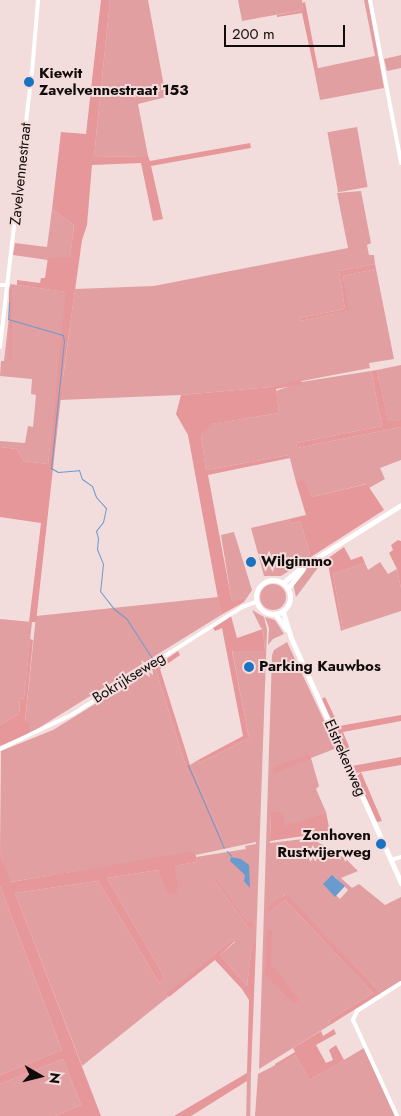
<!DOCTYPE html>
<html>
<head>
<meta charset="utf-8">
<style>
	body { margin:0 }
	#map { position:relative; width:401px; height:1116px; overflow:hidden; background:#f3dcdc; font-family:Jost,sans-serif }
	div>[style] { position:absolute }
	.green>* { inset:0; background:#e19fa1; transform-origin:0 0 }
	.round { border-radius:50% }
	.forest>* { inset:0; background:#e5979a; transform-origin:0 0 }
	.water>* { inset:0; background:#699bcf }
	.stream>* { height:1px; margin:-0.5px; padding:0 0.5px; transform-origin:0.5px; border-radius:0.5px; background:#699bcf }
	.minor>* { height:4px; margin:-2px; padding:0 2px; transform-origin:2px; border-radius:2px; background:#fff }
	.tertiary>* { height:5px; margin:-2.5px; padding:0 2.5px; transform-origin:2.5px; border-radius:2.5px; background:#fff }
	.tertiary>.ring { margin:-2.5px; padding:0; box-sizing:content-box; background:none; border:5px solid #fff; border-radius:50% }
	.dots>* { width:14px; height:14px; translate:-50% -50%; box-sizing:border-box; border:2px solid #f3dcdc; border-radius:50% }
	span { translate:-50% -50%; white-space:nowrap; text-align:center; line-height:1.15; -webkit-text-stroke:4px #f3dcdc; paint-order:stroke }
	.poi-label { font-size:15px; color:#120b0b; font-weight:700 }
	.left { translate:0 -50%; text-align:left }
	.right { translate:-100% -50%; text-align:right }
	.street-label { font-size:15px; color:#120b0b }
	.north { position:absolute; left:15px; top:1051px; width:50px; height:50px; -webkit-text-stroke:4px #f3dcdc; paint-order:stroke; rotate:98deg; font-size:14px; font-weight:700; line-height:20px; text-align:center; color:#120b0b }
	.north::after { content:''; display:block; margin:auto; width:18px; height:22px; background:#120b0b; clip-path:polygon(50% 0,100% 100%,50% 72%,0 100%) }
	.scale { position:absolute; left:224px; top:25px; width:121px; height:22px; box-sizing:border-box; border:2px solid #120b0b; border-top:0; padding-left:6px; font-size:15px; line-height:18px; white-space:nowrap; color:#120b0b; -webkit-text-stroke:4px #f3dcdc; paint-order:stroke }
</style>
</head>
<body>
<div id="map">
	<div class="green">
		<div style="clip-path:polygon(110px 0,148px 0,166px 97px,138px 104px,148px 156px,94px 157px)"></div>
		<div style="clip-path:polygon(238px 0,302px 0,303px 10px,242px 21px)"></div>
		<div style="clip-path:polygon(364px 0,368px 0,384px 88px,320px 100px,314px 69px,375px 56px)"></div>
		<div style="clip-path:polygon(401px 55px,401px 68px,387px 71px,384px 59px)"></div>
		<div style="left:357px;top:127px;width:61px;height:30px;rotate:80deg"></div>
		<div style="clip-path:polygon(361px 191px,371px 243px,367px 245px,369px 255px,374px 255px,375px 264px,339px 271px,345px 309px,299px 318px,300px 321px,348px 311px,343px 276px,376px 269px,394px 359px,369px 363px,370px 368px,270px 387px,181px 395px,60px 400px,75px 289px,154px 286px,348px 248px,337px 193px)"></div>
		<div style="clip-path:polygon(52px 209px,74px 225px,70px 259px,48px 257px,48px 260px,13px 255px,15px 243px,47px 247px)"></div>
		<div style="clip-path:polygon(10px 284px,67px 292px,48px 464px,24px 461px,17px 449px,0 447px,0 441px,25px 443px,28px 426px,33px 427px,36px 395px,31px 394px,32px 379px,0 376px,1px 361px,4px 361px,12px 290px,9px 290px)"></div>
		<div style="clip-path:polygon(401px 365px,401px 420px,388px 422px,377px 370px)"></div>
		<div style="clip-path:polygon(371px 371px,382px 426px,296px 443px,297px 448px,401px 427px,401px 460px,380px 468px,385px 479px,369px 488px,366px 484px,312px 497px,305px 480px,296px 482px,289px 455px,206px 470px,201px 436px,210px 424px,279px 413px,276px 391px,301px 382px)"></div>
		<div style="clip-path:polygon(289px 519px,291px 524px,300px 521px,310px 554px,302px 560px,303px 562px,281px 576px,264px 576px,251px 528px)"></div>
		<div style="clip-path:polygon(234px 532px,252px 590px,244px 602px,242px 598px,232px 603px,221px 535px)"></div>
		<div style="clip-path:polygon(321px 558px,323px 561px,296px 597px,293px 583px,308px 567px)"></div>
		<div style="clip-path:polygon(380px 562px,388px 574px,397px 569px,401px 588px,401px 611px,343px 630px,333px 574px,365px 563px,368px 570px)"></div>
		<div class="round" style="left:260px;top:584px;width:26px;height:26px"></div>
		<div style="clip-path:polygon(218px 597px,221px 615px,29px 734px,25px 722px,36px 616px)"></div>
		<div style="clip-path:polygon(evenodd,252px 610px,264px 617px,267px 629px,256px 944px,252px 945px,247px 986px,220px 955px,235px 942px,233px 939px,167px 994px,168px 997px,82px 1066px,15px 893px,98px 881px,159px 983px,165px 978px,107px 878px,158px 870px,169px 895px,173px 866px,197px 862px,196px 857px,246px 849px,245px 846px,256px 844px,256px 842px,196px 855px,195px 852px,10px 882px,0 854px,1px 751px,53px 730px,155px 667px,186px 767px,219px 836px,221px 835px,190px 765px,198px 760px,200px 763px,249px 738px,232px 650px,265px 651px,263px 629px,261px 628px,252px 610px,214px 880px,216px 880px,248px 922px,248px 927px,214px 880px)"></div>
		<div style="clip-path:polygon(265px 617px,275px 620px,284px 634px,273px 639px,268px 645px,269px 628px)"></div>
		<div style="clip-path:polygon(0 619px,32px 622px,24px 698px,20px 699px,19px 714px,0 725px)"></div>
		<div style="clip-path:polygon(evenodd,287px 642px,337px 748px,311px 758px,319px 786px,316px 789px,326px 812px,283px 827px,271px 812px,270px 843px,311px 838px,346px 859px,358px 871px,341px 878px,352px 888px,359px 884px,385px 905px,401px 897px,401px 981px,381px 993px,285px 894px,268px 912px,285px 900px,373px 993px,328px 1021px,330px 1025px,259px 1069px,272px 655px,274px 650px,287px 642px,335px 877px,348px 890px,340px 899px,325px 885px,335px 877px)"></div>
		<div style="clip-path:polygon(0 886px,62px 1050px,0 1075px)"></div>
		<div style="clip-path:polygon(364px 1048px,396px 1116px,255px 1116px,258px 1074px,295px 1055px,310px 1080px)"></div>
		<div style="clip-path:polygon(63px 1059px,81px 1105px,55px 1116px,0 1116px,0 1084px)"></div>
		<div style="left:251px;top:1072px;width:44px;height:4px;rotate:91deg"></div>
	</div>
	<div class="forest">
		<div style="clip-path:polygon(101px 0,110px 0,94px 157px,148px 156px,150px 161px,250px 143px,251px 148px,151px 166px,163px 219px,153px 221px,141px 163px,92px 165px,87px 225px,82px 240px,64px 369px,36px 622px,29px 622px,41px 523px,0 517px,0 447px,17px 449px,24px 461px,48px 464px,66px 292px,17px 285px,17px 280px,40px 283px,41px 278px,45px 278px,48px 257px,70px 258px,74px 225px,52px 209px,61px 132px,86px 134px)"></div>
		<div style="clip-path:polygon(305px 2px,318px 69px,314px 69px,302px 13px,277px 17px,277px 15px,303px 10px,302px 3px)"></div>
		<div style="clip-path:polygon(375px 264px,376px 269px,343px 276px,349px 311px,300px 321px,299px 318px,345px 309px,339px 271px)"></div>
		<div style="left:9px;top:290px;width:3px;height:71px"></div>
		<div style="clip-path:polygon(377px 370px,388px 421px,401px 420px,401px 427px,297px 448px,296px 443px,382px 426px,371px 371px)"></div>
		<div style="clip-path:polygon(301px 380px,302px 384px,276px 389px,279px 413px,211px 424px,201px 436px,206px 470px,289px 455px,290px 458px,208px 475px,232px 602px,243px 598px,244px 602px,221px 615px,188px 435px,176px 414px,181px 395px,270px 387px)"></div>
		<div style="clip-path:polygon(305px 479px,312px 497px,367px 484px,384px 510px,303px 562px,302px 560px,310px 554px,300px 521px,291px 524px,289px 519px,306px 515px,296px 482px)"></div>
		<div style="clip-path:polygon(398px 540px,401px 541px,401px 588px,397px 569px,389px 553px,393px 550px,391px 545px)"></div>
		<div style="clip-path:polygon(344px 547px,351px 560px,362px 556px,365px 563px,333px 574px,343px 630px,341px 631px,327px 559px)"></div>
		<div style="clip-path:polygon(231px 616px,237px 638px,263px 629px,265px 651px,232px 651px,249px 738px,200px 763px,198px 760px,243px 736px,222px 628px,215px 631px,213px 628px)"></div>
		<div style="clip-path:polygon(30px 639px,33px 640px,25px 722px,30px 723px,29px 734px,0 746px,0 725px,19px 714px,20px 699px,24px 698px)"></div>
		<div style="clip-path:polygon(178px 651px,180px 655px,160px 669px,190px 765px,221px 835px,219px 837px,186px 767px,155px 667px)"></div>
		<div style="clip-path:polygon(325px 697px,339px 726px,401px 715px,401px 721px,343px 732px,350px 749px,345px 750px,322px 699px)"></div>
		<div style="clip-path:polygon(309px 754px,311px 758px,273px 774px,274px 767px)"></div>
		<div style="clip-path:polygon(401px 757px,401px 765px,361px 772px,382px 821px,377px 822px,352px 766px)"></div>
		<div style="clip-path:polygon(271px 812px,283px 813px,284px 826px,326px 812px,330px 832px,270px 841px)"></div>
		<div style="clip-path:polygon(195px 851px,197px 862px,174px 866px,178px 886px,176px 893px,168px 895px,158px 870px,107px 878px,165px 978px,159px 983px,98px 881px,15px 893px,101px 1116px,55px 1116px,81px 1105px,63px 1059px,0 1084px,0 1075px,62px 1050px,0 886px,0 854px,11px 882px)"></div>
		<div style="clip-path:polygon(216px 879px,248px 922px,253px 922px,253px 927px,248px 927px,214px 880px)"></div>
		<div style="clip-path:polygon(286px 894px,381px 993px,330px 1025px,328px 1021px,373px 993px,285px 900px,267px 913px,268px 907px)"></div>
		<div style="clip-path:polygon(272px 930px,271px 964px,299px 1000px,294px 1004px,265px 974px,267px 931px)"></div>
		<div style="clip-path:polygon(233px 939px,235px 941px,220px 955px,247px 986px,252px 944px,256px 944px,251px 1072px,247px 1073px,247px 1081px,191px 1116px,174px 1116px,247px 1073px,249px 1000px,242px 989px,215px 960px,169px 997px,166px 994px)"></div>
		<div style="clip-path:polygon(334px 1029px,336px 1034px,316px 1045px,326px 1063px,333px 1060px,329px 1050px,336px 1045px,344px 1060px,310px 1080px,295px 1055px,276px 1066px,275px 1064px,295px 1052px,293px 1048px,321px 1031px,323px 1036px)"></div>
	</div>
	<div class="water">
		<div style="clip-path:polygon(231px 857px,241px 859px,249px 865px,250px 888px,244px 881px,245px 875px,230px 861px)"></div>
		<div style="clip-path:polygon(332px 875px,345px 886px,335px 897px,323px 884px)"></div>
	</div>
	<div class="stream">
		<div style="left:0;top:283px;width:6px"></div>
		<div style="left:9px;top:302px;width:17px;rotate:93deg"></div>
		<div style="left:8px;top:319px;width:57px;rotate:16.2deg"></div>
		<div style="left:63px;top:335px;width:6px;rotate:81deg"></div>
		<div style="left:64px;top:341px;width:128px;rotate:95.8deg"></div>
		<div style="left:51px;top:468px;width:8px;rotate:30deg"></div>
		<div style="left:58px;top:472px;width:21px;rotate:-5deg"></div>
		<div style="left:79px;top:470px;width:9px;rotate:72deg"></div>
		<div style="left:82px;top:479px;width:12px;rotate:35deg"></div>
		<div style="left:92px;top:486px;width:12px;rotate:70deg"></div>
		<div style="left:96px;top:497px;width:15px;rotate:48deg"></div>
		<div style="left:106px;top:508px;width:14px;rotate:102deg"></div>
		<div style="left:103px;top:522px;width:11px;rotate:128deg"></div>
		<div style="left:96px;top:531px;width:7px;rotate:74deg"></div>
		<div style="left:98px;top:538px;width:11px;rotate:95deg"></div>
		<div style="left:97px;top:549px;width:16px;rotate:68deg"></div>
		<div style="left:103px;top:564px;width:27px;rotate:96deg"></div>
		<div style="left:100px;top:591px;width:23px;rotate:52deg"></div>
		<div style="left:114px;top:609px;width:15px;rotate:37deg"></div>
		<div style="left:126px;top:618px;width:48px;rotate:57deg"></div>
		<div style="left:188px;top:765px;width:90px;rotate:66.6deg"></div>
		<div style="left:227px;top:851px;width:6px;rotate:51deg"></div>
	</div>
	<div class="minor">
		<div style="left:370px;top:0;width:166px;rotate:79.2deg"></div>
		<div style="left:0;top:285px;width:8px"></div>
		<div style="left:0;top:347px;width:277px;rotate:-83.4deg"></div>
		<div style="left:32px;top:72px;width:72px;rotate:-85.2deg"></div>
		<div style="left:0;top:749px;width:81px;rotate:-25.6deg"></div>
		<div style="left:73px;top:714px;width:200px;rotate:-32.3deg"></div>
		<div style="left:242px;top:607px;width:15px;rotate:-20deg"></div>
		<div style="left:391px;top:860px;width:10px;rotate:-17deg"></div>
		<div style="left:397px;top:1116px;width:106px;rotate:-114.6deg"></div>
		<div style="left:353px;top:1020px;width:10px;rotate:-66deg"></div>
		<div style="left:357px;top:1011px;width:52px;rotate:-32.5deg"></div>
	</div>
	<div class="tertiary">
		<div class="ring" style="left:256px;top:580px;width:29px;height:29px"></div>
		<div style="left:283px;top:583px;width:21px;rotate:-41deg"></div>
		<div style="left:299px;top:569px;width:120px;rotate:-32.1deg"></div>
		<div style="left:288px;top:588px;width:24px;rotate:-52deg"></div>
		<div style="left:283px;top:612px;width:27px;rotate:73deg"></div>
		<div style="left:291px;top:638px;width:269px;rotate:65.8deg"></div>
		<div style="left:276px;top:615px;width:17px;rotate:54deg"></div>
	</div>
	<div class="dots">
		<div style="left:29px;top:82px;background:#1a73c0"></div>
		<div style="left:251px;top:562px;background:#1a73c0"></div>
		<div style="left:249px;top:667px;background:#1a73c0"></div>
		<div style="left:381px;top:844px;background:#1a73c0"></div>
	</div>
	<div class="poi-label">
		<span class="left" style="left:39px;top:82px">Kiewit<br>Zavelvennestraat 153</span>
		<span class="left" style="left:261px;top:562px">Wilgimmo</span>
		<span class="left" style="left:259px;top:667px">Parking Kauwbos</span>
		<span class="right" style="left:371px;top:844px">Zonhoven<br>Rustwijerweg</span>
	</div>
	<div class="street-label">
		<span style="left:21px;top:174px;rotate:-84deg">Zavelvennestraat</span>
		<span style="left:129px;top:678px;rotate:-32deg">Bokrijkseweg</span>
		<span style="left:345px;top:758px;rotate:66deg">Elstrekenweg</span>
	</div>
	<div class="north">N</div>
	<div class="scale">200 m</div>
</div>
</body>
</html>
